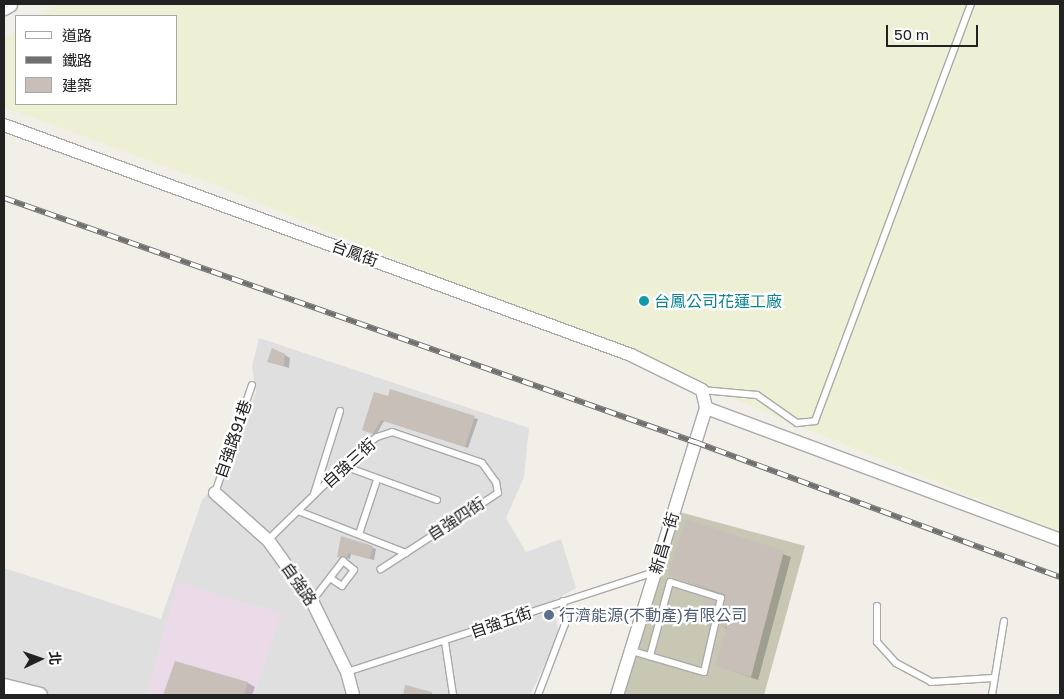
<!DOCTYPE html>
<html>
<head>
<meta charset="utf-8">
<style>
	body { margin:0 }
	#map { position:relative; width:1064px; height:699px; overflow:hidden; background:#f2efe9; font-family:"Golos Text","Noto Sans TC",sans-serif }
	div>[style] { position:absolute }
	.residential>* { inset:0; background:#e0dfdf }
	.industrial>* { inset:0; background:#ebdbe8 }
	.construction>* { inset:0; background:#c7c7b4 }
	.farmland>* { inset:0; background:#eef0d5 }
	.shadow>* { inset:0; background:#0003 }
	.building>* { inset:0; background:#c7bfb8 }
	.roads { filter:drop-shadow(1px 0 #a9a9a9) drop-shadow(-1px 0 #a9a9a9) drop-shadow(0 1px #a9a9a9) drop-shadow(0 -1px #a9a9a9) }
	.service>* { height:6px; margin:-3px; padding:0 3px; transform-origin:3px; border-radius:3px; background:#fff }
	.minor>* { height:12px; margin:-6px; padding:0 6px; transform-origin:6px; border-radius:6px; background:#fff }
	.tertiary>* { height:15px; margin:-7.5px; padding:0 7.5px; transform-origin:7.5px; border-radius:7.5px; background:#fff }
	.rail>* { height:5.5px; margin-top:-2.75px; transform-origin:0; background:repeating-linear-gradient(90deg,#fff 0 11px,#707070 0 22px); box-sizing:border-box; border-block:1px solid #707070 }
	.dots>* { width:14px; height:14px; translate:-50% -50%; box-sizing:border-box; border:2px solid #fff; border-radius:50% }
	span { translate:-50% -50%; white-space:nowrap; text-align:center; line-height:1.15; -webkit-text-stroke:4.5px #fff; paint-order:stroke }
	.street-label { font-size:16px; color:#222 }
	.culture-label { font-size:16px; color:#0d838f }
	.left { translate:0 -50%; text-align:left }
	.service-label { font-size:16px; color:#4e5e75 }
	.frame { position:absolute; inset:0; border:5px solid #222; pointer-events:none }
	.legend { position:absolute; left:15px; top:15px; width:162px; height:90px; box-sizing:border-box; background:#fff; border:1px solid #a7a7a7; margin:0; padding:6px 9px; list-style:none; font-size:15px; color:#222 }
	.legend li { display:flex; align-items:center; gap:10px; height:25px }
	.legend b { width:25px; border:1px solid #a7a7a7 }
	.north { position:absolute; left:15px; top:634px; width:50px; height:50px; -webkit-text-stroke:4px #fff; paint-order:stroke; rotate:87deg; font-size:14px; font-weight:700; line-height:20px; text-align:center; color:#222 }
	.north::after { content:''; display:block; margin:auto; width:18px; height:22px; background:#222; clip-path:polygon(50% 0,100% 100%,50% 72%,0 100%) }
	.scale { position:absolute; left:886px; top:25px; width:92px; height:22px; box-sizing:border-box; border:2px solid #222; border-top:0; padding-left:6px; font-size:15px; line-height:18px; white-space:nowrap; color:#222; -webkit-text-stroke:4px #fff; paint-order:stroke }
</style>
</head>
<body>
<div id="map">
	<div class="residential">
		<div style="clip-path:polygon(259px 338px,529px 428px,524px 477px,506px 518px,526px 552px,561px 539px,576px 588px,553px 601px,559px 635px,530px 695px,4px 695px,4px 568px,161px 619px,202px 500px,226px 472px,256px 392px,252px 366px)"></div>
	</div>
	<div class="industrial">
		<div style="clip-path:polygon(178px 582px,281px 613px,254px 695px,146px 695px)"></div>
	</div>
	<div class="construction">
		<div style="clip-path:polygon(676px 511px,805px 546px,764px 695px,623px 695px)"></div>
	</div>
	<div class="farmland">
		<div style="clip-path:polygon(59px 4px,1060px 4px,1060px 533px,223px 188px,4px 107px,4px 38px,16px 31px,16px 104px,176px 104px,176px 16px,39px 16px)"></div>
	</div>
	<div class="shadow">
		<div style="clip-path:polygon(285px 355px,290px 358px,289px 368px,269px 362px)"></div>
		<div style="clip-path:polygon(389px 398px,478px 419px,468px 448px,384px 421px,376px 435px,366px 431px)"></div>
		<div style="clip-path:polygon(687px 520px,791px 557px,758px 680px,716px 665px,728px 630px,721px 625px,726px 596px,669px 574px)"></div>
		<div style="clip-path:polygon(342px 538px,376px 549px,374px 560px,351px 554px,350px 559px,338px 556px)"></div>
		<div style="clip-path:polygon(715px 603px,722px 607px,717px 626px,710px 622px)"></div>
		<div style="clip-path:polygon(248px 683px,255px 687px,252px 695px,164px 695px)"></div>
	</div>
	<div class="building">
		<div style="clip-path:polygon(272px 348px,285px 354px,284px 366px,267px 362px)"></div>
		<div style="clip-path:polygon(390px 389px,475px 416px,465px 447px,381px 420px,373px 434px,362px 430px,374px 392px,388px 396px)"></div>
		<div style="clip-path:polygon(686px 519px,784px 551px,751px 677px,715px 666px,727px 628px,720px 626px,725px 595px,668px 574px)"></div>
		<div style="clip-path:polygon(341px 536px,373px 546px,370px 559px,348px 553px,347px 558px,337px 557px)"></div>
		<div style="clip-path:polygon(704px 598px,715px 601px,710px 623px,703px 604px)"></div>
		<div style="clip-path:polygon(175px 661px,248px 682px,244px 695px,163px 695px)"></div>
		<div style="clip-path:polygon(405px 685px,432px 692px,432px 695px,403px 695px)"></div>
	</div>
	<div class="roads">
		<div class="service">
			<div style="left:702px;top:390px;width:55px;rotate:5.2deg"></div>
			<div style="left:757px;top:395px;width:49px;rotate:35deg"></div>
			<div style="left:797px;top:423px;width:18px;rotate:-6deg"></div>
			<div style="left:815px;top:421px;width:445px;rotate:-69.5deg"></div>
			<div style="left:344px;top:466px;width:99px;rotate:20.1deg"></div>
			<div style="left:215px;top:493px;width:114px;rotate:-71.1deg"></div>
			<div style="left:314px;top:494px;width:87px;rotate:-72.6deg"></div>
			<div style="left:298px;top:511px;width:116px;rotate:21.3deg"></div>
			<div style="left:359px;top:534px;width:57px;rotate:-71.6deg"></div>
			<div style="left:268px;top:540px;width:130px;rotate:-44.4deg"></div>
			<div style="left:361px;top:449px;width:20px;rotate:-37deg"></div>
			<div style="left:377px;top:437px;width:16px;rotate:-18deg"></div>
			<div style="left:392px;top:432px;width:95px;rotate:19deg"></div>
			<div style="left:482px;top:463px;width:24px;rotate:54deg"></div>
			<div style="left:496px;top:482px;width:11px;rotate:80deg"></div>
			<div style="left:498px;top:493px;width:140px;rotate:147deg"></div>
			<div style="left:312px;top:601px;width:51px;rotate:-52.2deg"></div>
			<div style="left:343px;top:561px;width:14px;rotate:39deg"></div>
			<div style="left:354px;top:570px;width:20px;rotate:127deg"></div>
			<div style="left:342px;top:586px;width:14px;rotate:-146deg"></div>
			<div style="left:877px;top:606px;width:36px;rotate:90deg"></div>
			<div style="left:877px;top:642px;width:28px;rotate:48deg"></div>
			<div style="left:896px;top:663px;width:40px;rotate:28deg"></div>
			<div style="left:931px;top:682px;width:62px;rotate:-3.7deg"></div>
			<div style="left:445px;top:642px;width:54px;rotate:81.4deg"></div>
			<div style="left:632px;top:651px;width:75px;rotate:16.3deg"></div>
			<div style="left:704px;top:672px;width:76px;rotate:-77.1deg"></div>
			<div style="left:721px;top:598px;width:53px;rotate:-162.6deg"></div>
			<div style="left:670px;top:582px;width:77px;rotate:105.1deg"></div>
			<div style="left:347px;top:672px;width:324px;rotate:-18deg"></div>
			<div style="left:538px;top:695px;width:76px;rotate:-69.2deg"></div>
			<div style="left:565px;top:624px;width:23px;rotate:-95deg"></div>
			<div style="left:992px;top:695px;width:75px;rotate:-80.8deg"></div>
		</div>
		<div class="minor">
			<div style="left:4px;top:125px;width:668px;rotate:20.14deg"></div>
			<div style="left:631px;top:355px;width:79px;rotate:26.2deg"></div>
			<div style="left:702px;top:390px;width:18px;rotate:77deg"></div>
			<div style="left:706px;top:408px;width:300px;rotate:107.2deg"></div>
			<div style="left:706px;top:408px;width:378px;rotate:20.4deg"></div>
			<div style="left:215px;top:493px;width:71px;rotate:41.6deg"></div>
			<div style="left:268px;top:540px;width:75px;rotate:54.2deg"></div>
			<div style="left:312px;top:601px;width:79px;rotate:63.8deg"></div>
			<div style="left:347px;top:672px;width:24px;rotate:75deg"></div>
		</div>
		<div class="tertiary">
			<div style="left:4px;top:7px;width:6px;rotate:-31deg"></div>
			<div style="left:4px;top:686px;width:36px;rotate:14deg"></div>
		</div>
	</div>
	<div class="rail">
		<div style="left:4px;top:198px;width:733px;rotate:19.45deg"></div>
		<div style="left:695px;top:442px;width:389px;rotate:20.3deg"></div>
	</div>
	<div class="dots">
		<div style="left:644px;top:301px;background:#0f9aa8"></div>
		<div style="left:549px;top:615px;background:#5c6f8a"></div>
	</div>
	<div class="street-label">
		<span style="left:355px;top:253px;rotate:20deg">台鳳街</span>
		<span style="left:233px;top:439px;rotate:-71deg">自強路91巷</span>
		<span style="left:349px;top:463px;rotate:-42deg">自強三街</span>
		<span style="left:456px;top:519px;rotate:-33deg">自強四街</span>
		<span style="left:664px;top:543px;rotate:-73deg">新昌一街</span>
		<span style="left:299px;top:584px;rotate:55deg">自強路</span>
		<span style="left:501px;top:622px;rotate:-19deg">自強五街</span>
	</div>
	<div class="culture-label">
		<span class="left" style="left:654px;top:301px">台鳳公司花蓮工廠</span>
	</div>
	<div class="service-label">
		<span class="left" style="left:559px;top:615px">行濟能源(不動產)有限公司</span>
	</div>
	<div class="frame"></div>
	<ul class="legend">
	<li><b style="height:6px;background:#fff"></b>道路</li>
	<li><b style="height:6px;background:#707070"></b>鐵路</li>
	<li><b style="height:14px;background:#c7bfb8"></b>建築</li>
	</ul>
	<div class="north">北</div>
	<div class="scale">50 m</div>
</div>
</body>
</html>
